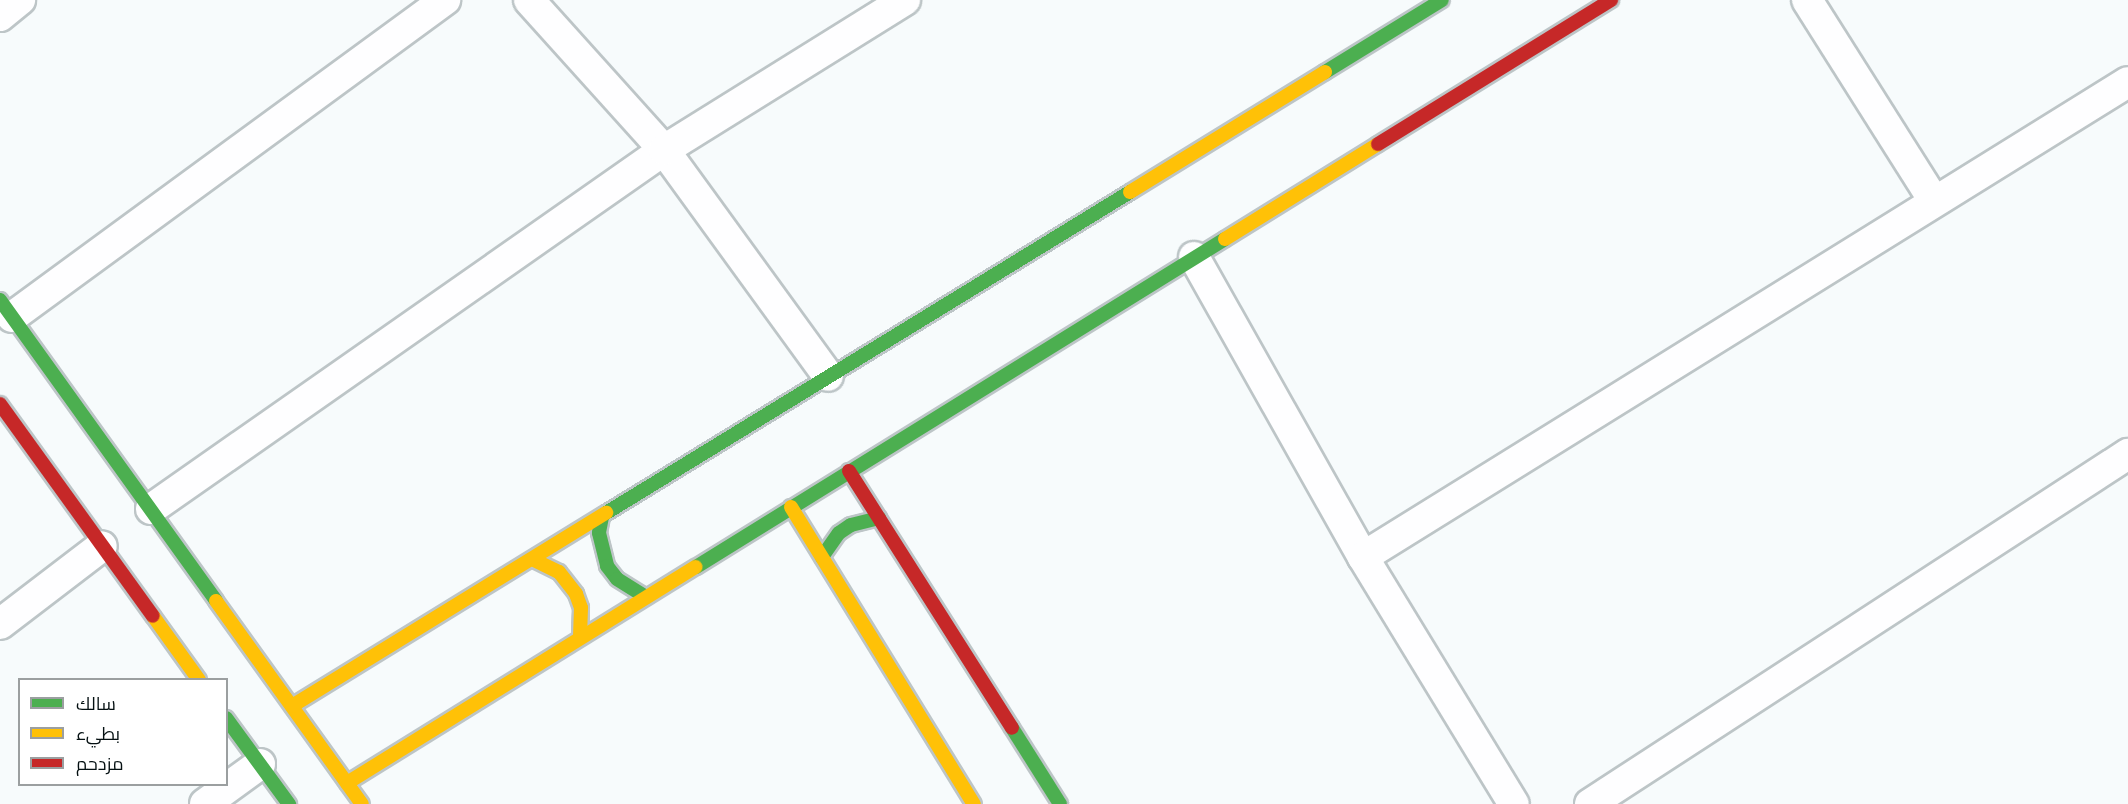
<!DOCTYPE html>
<html>
<head>
<meta charset="utf-8">
<style>
	body { margin:0 }
	#map { position:relative; width:2128px; height:804px; overflow:hidden; background:#f7fbfc; font-family:"Public Sans",Cairo,sans-serif }
	div>[style] { position:absolute }
	.roads { filter:drop-shadow(2px 0 #bdc5c7) drop-shadow(-2px 0 #bdc5c7) drop-shadow(0 2px #bdc5c7) drop-shadow(0 -2px #bdc5c7) }
	.street>* { height:30px; margin:-15px; padding:0 15px; transform-origin:15px; border-radius:15px; background:#fefeff }
	.fast>* { height:14px; margin:-7px; padding:0 7px; transform-origin:7px; border-radius:7px; background:#4caf50 }
	.slow>* { height:14px; margin:-7px; padding:0 7px; transform-origin:7px; border-radius:7px; background:#ffc107 }
	.jam>* { height:14px; margin:-7px; padding:0 7px; transform-origin:7px; border-radius:7px; background:#c62828 }
	span { translate:-50% -50%; white-space:nowrap; text-align:center; line-height:1.15; -webkit-text-stroke:4.5px #fff; paint-order:stroke }
	.legend { position:absolute; left:18px; top:678px; width:210px; height:108px; box-sizing:border-box; background:#fff; border:2px solid #9b9fa0; margin:0; padding:8px 10px; list-style:none; font-size:18px; color:#051012 }
	.legend li { display:flex; align-items:center; gap:12px; height:30px }
	.legend b { width:30px; border:2px solid #9b9fa0 }
</style>
</head>
<body>
<div id="map">
	<div class="roads">
		<div class="street">
			<div style="left:529px;top:0;width:202px;rotate:48deg"></div>
			<div style="left:664px;top:150px;width:279px;rotate:54deg"></div>
			<div style="left:1807px;top:0;width:238px;rotate:57.7deg"></div>
			<div style="left:0;top:16px;width:26px;rotate:-39deg"></div>
			<div style="left:1194px;top:257px;width:344px;rotate:60.6deg"></div>
			<div style="left:1363px;top:557px;width:289px;rotate:58.6deg"></div>
			<div style="left:12px;top:317px;width:537px;rotate:-36.21deg"></div>
			<div style="left:151px;top:509px;width:626px;rotate:-34.98deg"></div>
			<div style="left:664px;top:150px;width:284px;rotate:-31.9deg"></div>
			<div style="left:1363px;top:557px;width:900px;rotate:-31.84deg"></div>
			<div style="left:0;top:624px;width:128px;rotate:-37.4deg"></div>
			<div style="left:205px;top:804px;width:68px;rotate:-36deg"></div>
			<div style="left:1590px;top:804px;width:642px;rotate:-33.05deg"></div>
		</div>
		<div class="fast">
			<div style="left:1325px;top:72px;width:137px;rotate:-31.6deg"></div>
			<div style="left:0;top:300px;width:370px;rotate:54.3deg"></div>
			<div style="left:606px;top:513px;width:615px;rotate:-31.49deg"></div>
			<div style="left:602px;top:517px;width:16px;rotate:101deg"></div>
			<div style="left:599px;top:533px;width:34px;rotate:76deg"></div>
			<div style="left:607px;top:566px;width:16px;rotate:52deg"></div>
			<div style="left:617px;top:579px;width:34px;rotate:32deg"></div>
			<div style="left:822px;top:557px;width:29px;rotate:-55deg"></div>
			<div style="left:839px;top:533px;width:14px;rotate:-34deg"></div>
			<div style="left:851px;top:525px;width:29px;rotate:-14deg"></div>
			<div style="left:696px;top:567px;width:622px;rotate:-31.8deg"></div>
			<div style="left:226px;top:718px;width:107px;rotate:53.8deg"></div>
			<div style="left:1012px;top:728px;width:90px;rotate:57.7deg"></div>
		</div>
		<div class="slow">
			<div style="left:1130px;top:192px;width:229px;rotate:-31.6deg"></div>
			<div style="left:1225px;top:239px;width:180px;rotate:-31.8deg"></div>
			<div style="left:791px;top:507px;width:349px;rotate:58.4deg"></div>
			<div style="left:532px;top:559px;width:30px;rotate:26deg"></div>
			<div style="left:559px;top:572px;width:28px;rotate:52deg"></div>
			<div style="left:576px;top:594px;width:15px;rotate:70deg"></div>
			<div style="left:581px;top:608px;width:30px;rotate:92deg"></div>
			<div style="left:216px;top:601px;width:250px;rotate:54.3deg"></div>
			<div style="left:153px;top:616px;width:79px;rotate:54.3deg"></div>
			<div style="left:292px;top:706px;width:369px;rotate:-31.6deg"></div>
			<div style="left:347px;top:783px;width:410px;rotate:-31.8deg"></div>
		</div>
		<div class="jam">
			<div style="left:1378px;top:144px;width:274px;rotate:-31.7deg"></div>
			<div style="left:0;top:404px;width:261px;rotate:54.2deg"></div>
			<div style="left:849px;top:471px;width:304px;rotate:57.6deg"></div>
		</div>
	</div>
	<ul class="legend">
	<li><b style="height:8px;background:#4caf50"></b>سالك</li>
	<li><b style="height:8px;background:#ffc107"></b>بطيء</li>
	<li><b style="height:8px;background:#c62828"></b>مزدحم</li>
	</ul>
</div>
</body>
</html>
